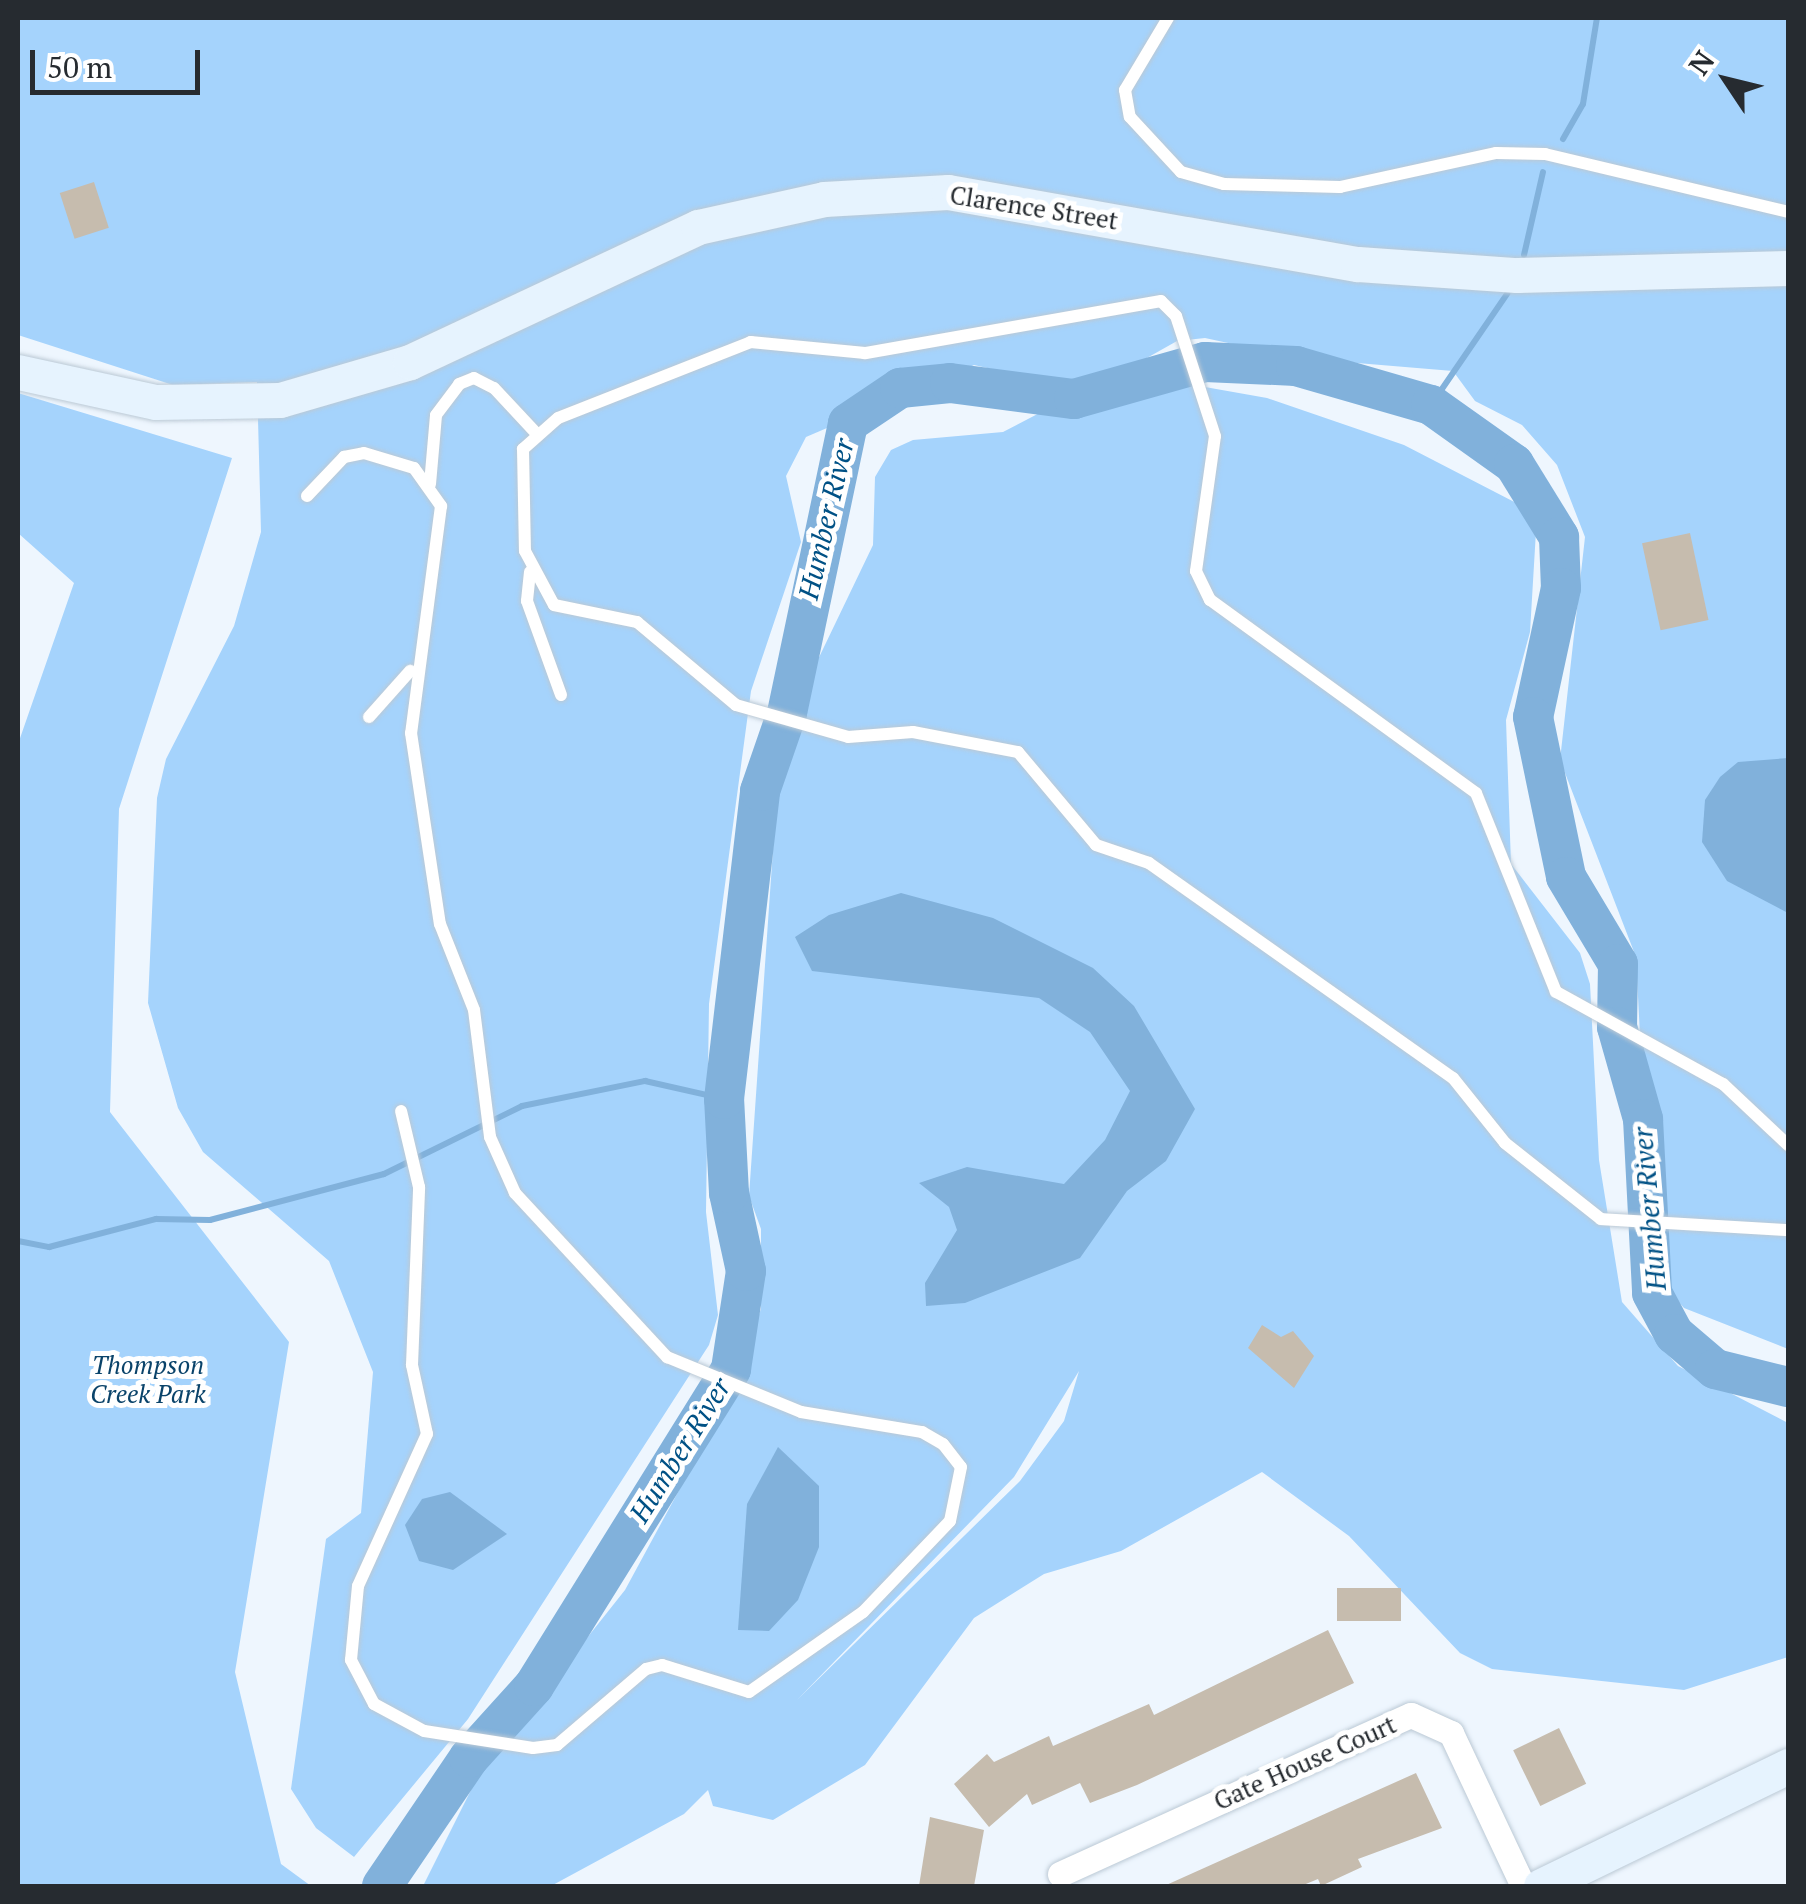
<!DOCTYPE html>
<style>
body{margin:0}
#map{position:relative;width:1806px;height:1904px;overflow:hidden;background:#eef6fe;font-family:"PT Serif",serif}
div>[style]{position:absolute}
.green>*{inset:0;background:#a5d3fc}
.water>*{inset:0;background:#81b1db}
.stream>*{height:6px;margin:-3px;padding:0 3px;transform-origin:3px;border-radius:3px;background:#81b1db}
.river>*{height:40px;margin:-20px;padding:0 20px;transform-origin:20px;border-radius:20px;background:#81b1db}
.building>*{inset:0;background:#c6bcae;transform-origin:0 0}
.roads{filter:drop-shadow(0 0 2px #bbc9d5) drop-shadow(0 0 2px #bbc9d5)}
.lane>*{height:12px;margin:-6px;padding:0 6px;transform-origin:6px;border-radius:6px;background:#fff}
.street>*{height:25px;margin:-12.5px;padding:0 12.5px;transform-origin:12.5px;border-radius:12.5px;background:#fff}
.secondary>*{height:35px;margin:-17.5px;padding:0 17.5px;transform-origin:17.5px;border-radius:17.5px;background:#e6f3fe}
span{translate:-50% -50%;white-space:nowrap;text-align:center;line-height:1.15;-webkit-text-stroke:10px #fff;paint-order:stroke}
.street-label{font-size:25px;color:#262b30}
.park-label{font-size:25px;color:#0a436a;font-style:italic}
.water-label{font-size:28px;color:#005185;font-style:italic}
.frame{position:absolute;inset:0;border:20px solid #262b30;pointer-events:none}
.north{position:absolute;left:1676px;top:30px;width:100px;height:100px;-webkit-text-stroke:8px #fff;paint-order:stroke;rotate:305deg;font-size:28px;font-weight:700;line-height:40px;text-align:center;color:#262b30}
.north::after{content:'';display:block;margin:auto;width:35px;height:45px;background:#262b30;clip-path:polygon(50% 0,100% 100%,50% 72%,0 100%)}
.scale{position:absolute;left:30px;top:50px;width:170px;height:45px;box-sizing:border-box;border:5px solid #262b30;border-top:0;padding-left:12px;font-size:30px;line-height:35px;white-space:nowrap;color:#262b30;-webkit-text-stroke:8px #fff;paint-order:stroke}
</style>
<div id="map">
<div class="green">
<div style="clip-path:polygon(18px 18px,1788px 18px,1788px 1349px,1684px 1308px,1652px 1271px,1636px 957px,1560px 760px,1585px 537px,1557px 465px,1522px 425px,1475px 401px,1453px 371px,1297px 358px,1205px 338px,1177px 341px,1106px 381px,1045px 381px,974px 365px,806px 437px,786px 476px,801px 542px,751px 691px,709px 1004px,706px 1212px,718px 1315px,709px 1345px,468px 1719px,354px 1857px,316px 1828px,291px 1789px,326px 1539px,361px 1513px,373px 1372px,329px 1261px,203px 1152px,178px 1108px,148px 1003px,157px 798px,166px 759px,234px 626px,261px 532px,257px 382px,173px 385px,18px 335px)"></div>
<div style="clip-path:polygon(evenodd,1188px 384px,1267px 398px,1404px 445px,1524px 507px,1536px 531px,1530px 632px,1506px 720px,1511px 864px,1580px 953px,1590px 984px,1599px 1160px,1622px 1302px,1678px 1366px,1788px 1423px,1788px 1657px,1684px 1690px,1492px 1669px,1460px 1653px,1349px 1536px,1262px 1472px,1121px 1551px,1044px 1574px,974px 1618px,865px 1765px,773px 1820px,713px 1806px,708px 1790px,684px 1814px,551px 1886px,423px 1886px,479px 1774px,625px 1590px,729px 1398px,761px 1309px,761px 1229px,749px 1196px,778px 777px,811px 674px,873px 545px,875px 477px,891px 450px,913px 440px,1003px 432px,1051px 407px,1102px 406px,1188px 384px,1079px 1371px,1064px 1421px,1020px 1481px,797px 1700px,1014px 1477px,1079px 1371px)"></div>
<div style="clip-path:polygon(18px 393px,232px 458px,119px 809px,110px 1112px,289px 1342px,235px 1672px,281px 1864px,311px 1886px,18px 1886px,18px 744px,74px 583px,18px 533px)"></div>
</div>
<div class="water">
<div style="clip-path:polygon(1788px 758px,1788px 913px,1727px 881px,1702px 842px,1705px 800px,1720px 777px,1738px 762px)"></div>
<div style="clip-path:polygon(901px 893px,993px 918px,1093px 968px,1134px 1006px,1195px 1109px,1166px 1161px,1127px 1191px,1080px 1258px,965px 1303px,926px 1306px,925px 1283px,957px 1230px,949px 1207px,919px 1183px,967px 1167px,1064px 1184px,1105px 1140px,1130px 1091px,1090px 1032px,1039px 998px,812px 971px,795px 937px,829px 915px)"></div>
<div style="clip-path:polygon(778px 1447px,819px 1486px,819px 1547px,798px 1600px,769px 1631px,738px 1630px,747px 1504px)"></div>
<div style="clip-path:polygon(450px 1492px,507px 1534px,453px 1570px,419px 1561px,405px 1525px,422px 1499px)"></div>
</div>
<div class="stream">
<div style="left:1563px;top:139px;width:40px;rotate:-60.3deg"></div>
<div style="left:1583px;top:104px;width:87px;rotate:-80.8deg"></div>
<div style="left:1524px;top:255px;width:85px;rotate:-77.1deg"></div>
<div style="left:1431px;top:405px;width:135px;rotate:-55.6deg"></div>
<div style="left:18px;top:1241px;width:32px;rotate:11deg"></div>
<div style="left:49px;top:1247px;width:111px;rotate:-14.7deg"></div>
<div style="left:156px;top:1219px;width:54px;rotate:1.1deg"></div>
<div style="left:210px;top:1220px;width:180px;rotate:-14.8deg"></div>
<div style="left:384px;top:1174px;width:154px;rotate:-26.2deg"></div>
<div style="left:522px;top:1106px;width:126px;rotate:-11.5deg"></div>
<div style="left:645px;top:1081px;width:81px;rotate:12.8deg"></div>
</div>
<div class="river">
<div style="left:382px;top:1886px;width:155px;rotate:-55.8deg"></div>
<div style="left:469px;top:1758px;width:97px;rotate:-47.9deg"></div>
<div style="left:534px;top:1686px;width:373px;rotate:-58.1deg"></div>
<div style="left:731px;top:1369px;width:99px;rotate:-81.3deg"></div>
<div style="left:746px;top:1271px;width:80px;rotate:-102.3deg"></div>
<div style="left:729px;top:1193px;width:94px;rotate:-93deg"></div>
<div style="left:724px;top:1099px;width:310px;rotate:-83.3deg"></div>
<div style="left:760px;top:791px;width:83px;rotate:-70.9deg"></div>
<div style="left:787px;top:713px;width:296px;rotate:-78.1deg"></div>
<div style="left:848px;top:423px;width:63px;rotate:-33.9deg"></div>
<div style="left:900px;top:388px;width:50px;rotate:-5.7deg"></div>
<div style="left:950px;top:383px;width:125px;rotate:7.4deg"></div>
<div style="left:1074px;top:399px;width:136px;rotate:-15.8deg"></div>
<div style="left:1205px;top:362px;width:91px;rotate:2.5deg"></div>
<div style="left:1296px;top:366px;width:141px;rotate:16.1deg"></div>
<div style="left:1431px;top:405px;width:102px;rotate:35.4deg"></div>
<div style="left:1514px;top:464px;width:86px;rotate:58.3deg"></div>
<div style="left:1559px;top:537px;width:51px;rotate:87.8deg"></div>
<div style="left:1561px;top:588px;width:132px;rotate:102.2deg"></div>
<div style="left:1533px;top:717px;width:163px;rotate:78.3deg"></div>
<div style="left:1566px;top:877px;width:101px;rotate:59.1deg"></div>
<div style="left:1618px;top:964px;width:63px;rotate:90.9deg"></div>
<div style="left:1617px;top:1027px;width:96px;rotate:74.2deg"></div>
<div style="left:1643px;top:1119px;width:174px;rotate:87deg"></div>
<div style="left:1652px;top:1293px;width:47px;rotate:61.8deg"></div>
<div style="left:1674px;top:1334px;width:54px;rotate:40.5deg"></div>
<div style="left:1715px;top:1369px;width:75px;rotate:13.9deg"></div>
</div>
<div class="building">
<div style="left:94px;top:182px;width:48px;height:36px;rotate:72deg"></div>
<div style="left:1690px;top:533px;width:89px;height:49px;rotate:78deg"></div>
<div style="clip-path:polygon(1262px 1325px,1281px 1337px,1293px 1331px,1314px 1356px,1294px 1388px,1248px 1348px)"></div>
<div style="left:1401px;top:1588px;width:33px;height:64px;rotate:90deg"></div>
<div style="clip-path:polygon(1328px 1630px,1354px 1683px,1137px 1785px,1090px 1803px,1080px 1783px,1032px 1805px,1027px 1794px,989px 1827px,954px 1784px,987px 1754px,994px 1762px,1049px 1736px,1053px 1746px,1149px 1704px,1154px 1715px)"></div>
<div style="left:1559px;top:1728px;width:62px;height:51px;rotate:64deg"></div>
<div style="clip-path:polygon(1416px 1773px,1442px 1828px,1358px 1859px,1362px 1867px,1321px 1886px,1318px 1879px,1301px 1886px,1164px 1886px)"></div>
<div style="clip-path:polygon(930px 1817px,984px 1830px,974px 1886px,919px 1886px)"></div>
</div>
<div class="roads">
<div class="lane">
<div style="left:1168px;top:18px;width:84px;rotate:120.8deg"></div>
<div style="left:1125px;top:90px;width:27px;rotate:80deg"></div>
<div style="left:1130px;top:117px;width:75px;rotate:47.2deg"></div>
<div style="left:1181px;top:172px;width:45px;rotate:15.6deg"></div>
<div style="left:1224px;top:184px;width:116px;rotate:1.5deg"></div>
<div style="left:1340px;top:187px;width:160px;rotate:-12.3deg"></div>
<div style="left:1496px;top:153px;width:49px;rotate:1.2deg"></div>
<div style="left:1545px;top:154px;width:250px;rotate:13.4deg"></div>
<div style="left:430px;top:484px;width:69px;rotate:-85deg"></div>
<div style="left:436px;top:415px;width:39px;rotate:-53deg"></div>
<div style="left:459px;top:384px;width:16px;rotate:-22deg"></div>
<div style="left:474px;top:378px;width:22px;rotate:27deg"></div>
<div style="left:494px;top:388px;width:60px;rotate:47deg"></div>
<div style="left:307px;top:496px;width:54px;rotate:-46.5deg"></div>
<div style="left:344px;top:457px;width:20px;rotate:-11deg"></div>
<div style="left:364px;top:453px;width:52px;rotate:16.7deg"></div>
<div style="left:414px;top:468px;width:47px;rotate:54.6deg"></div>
<div style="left:441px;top:506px;width:229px;rotate:97.5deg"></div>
<div style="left:411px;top:733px;width:193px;rotate:81.4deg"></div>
<div style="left:440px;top:924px;width:92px;rotate:68.4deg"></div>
<div style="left:474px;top:1010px;width:128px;rotate:82.8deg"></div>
<div style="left:490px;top:1137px;width:61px;rotate:65.9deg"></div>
<div style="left:515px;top:1193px;width:224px;rotate:47.2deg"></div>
<div style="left:667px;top:1357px;width:145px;rotate:22.3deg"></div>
<div style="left:801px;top:1412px;width:123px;rotate:9.4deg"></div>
<div style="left:922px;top:1432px;width:24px;rotate:30deg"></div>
<div style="left:943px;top:1444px;width:29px;rotate:52deg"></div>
<div style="left:961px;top:1467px;width:55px;rotate:101.5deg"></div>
<div style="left:950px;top:1521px;width:126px;rotate:133.7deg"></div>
<div style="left:863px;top:1612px;width:139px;rotate:144.9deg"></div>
<div style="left:749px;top:1692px;width:91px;rotate:-162.8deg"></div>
<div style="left:662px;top:1665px;width:16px;rotate:166deg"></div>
<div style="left:646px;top:1669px;width:117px;rotate:139.5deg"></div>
<div style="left:557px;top:1745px;width:24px;rotate:173deg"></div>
<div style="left:533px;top:1748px;width:110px;rotate:-171.1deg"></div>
<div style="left:424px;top:1731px;width:57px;rotate:-151.6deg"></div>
<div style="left:374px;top:1704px;width:50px;rotate:-117.6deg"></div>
<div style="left:351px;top:1660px;width:74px;rotate:-84.6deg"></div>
<div style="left:358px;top:1586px;width:167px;rotate:-65.6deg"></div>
<div style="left:427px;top:1434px;width:71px;rotate:-102.3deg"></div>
<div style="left:412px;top:1365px;width:178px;rotate:-87.7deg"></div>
<div style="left:419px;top:1187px;width:78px;rotate:-103.3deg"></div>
<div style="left:530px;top:572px;width:29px;rotate:96deg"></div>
<div style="left:527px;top:601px;width:100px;rotate:70.1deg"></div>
<div style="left:369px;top:717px;width:62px;rotate:-48.3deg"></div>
<div style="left:1788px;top:1145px;width:89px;rotate:-136.8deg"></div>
<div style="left:1723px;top:1084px;width:191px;rotate:-151.1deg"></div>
<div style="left:1556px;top:992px;width:214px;rotate:-111.9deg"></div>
<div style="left:1476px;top:793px;width:329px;rotate:-144deg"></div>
<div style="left:1210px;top:600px;width:32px;rotate:-116deg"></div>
<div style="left:1196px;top:571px;width:136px;rotate:-82deg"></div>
<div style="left:1215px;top:436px;width:126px;rotate:-108deg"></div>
<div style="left:1176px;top:316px;width:21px;rotate:-135deg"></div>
<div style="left:1161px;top:301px;width:301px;rotate:170deg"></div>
<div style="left:865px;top:353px;width:115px;rotate:-174.5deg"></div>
<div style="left:751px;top:342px;width:207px;rotate:158.5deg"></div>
<div style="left:558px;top:418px;width:47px;rotate:138.5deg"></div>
<div style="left:523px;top:449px;width:102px;rotate:88.9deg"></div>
<div style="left:525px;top:551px;width:61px;rotate:61.8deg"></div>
<div style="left:554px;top:605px;width:85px;rotate:11.6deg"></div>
<div style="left:637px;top:622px;width:129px;rotate:40deg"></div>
<div style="left:736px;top:705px;width:116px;rotate:15.9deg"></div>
<div style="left:848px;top:737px;width:65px;rotate:-4.4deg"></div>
<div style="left:913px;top:732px;width:107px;rotate:10.8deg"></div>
<div style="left:1018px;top:752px;width:121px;rotate:50deg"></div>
<div style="left:1096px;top:845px;width:56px;rotate:18.8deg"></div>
<div style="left:1149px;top:863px;width:372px;rotate:35.3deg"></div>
<div style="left:1453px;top:1078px;width:83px;rotate:51.3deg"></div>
<div style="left:1505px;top:1143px;width:122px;rotate:38.4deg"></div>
<div style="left:1601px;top:1219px;width:187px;rotate:3.4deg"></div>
</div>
<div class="street">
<div style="left:1060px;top:1874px;width:385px;rotate:-24.4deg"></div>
<div style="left:1411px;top:1715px;width:44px;rotate:24.2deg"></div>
<div style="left:1451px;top:1733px;width:169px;rotate:64.8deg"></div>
</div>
<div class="secondary">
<div style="left:18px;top:372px;width:141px;rotate:12.3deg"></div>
<div style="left:156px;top:402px;width:124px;rotate:-0.9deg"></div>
<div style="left:280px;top:400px;width:135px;rotate:-16.3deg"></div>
<div style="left:410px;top:362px;width:318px;rotate:-25.1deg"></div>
<div style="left:698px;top:227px;width:129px;rotate:-12.5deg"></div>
<div style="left:824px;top:199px;width:124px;rotate:-3.2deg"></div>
<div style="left:948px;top:192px;width:416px;rotate:10deg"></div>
<div style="left:1358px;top:264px;width:159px;rotate:4deg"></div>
<div style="left:1517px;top:275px;width:271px;rotate:-1.5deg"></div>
<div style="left:1541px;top:1886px;width:275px;rotate:-25.9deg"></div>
</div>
</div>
<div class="street-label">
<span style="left:1034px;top:208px;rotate:9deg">Clarence Street</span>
<span style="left:1305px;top:1763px;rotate:-24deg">Gate House Court</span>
</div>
<div class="park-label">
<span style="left:148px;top:1380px">Thompson<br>Creek Park</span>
</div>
<div class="water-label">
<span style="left:826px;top:519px;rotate:-77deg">Humber River</span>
<span style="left:1649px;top:1209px;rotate:-95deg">Humber River</span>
<span style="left:680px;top:1450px;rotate:-58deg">Humber River</span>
</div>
<div class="frame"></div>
<div class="north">N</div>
<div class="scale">50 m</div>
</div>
